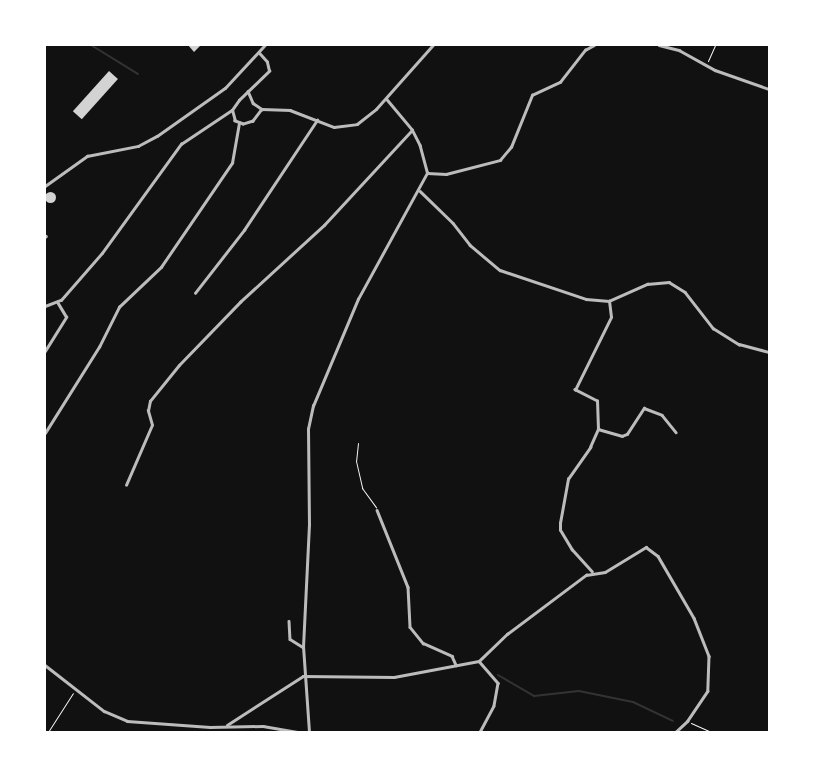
<!DOCTYPE html>
<style>
body{margin:0}
#map{position:relative;width:814px;height:777px;overflow:hidden;background:#111;font-family:Mulish,sans-serif}
div>[style]{position:absolute}
.stream>*{height:2px;margin:-1px;padding:0 1px;transform-origin:1px;border-radius:1px;background:#333}
.building>*{inset:0;background:#d3d3d3;transform-origin:0 0}
.round{border-radius:50%}
.path>*{height:1px;margin:-0.5px;padding:0 0.5px;transform-origin:0.5px;border-radius:0.5px;background:#f5f5f5}
.minor>*{height:2.5px;margin:-1.25px;padding:0 1.25px;transform-origin:1.25px;border-radius:1.25px;background:#bcbcbc}
span{translate:-50% -50%;white-space:nowrap;text-align:center;line-height:1.15;-webkit-text-stroke:5px #fff;paint-order:stroke}
.frame{position:absolute;inset:0;border:46px solid #fff;pointer-events:none}
</style>
<div id="map">
<div class="stream">
<div style="left:91px;top:45px;width:55px;rotate:31.7deg"></div>
<div style="left:498px;top:675px;width:42px;rotate:30.3deg"></div>
<div style="left:534px;top:696px;width:45px;rotate:-6.3deg"></div>
<div style="left:579px;top:691px;width:55px;rotate:11.5deg"></div>
<div style="left:633px;top:702px;width:44px;rotate:25.4deg"></div>
</div>
<div class="building">
<div style="clip-path:polygon(188px 45px,201px 45px,194px 52px)"></div>
<div style="left:109px;top:71px;width:12px;height:54px;rotate:42deg"></div>
<div class="round" style="left:44.5px;top:191.5px;width:11px;height:11px"></div>
</div>
<div class="path">
<div style="left:708px;top:61px;width:17px;rotate:-66deg"></div>
<div style="left:358px;top:443px;width:18px;rotate:96deg"></div>
<div style="left:356px;top:461px;width:28px;rotate:77deg"></div>
<div style="left:362px;top:488px;width:24px;rotate:54deg"></div>
<div style="left:691px;top:723px;width:22px;rotate:24deg"></div>
<div style="left:48px;top:732px;width:46px;rotate:-57.3deg"></div>
</div>
<div class="minor">
<div style="left:659px;top:45px;width:21px;rotate:14deg"></div>
<div style="left:679px;top:50px;width:41px;rotate:29.1deg"></div>
<div style="left:715px;top:70px;width:57px;rotate:19.4deg"></div>
<div style="left:248px;top:91px;width:13px;rotate:67deg"></div>
<div style="left:253px;top:103px;width:11px;rotate:34deg"></div>
<div style="left:262px;top:109px;width:15px;rotate:127deg"></div>
<div style="left:253px;top:121px;width:10px;rotate:163deg"></div>
<div style="left:243px;top:124px;width:9px;rotate:-159deg"></div>
<div style="left:235px;top:121px;width:11px;rotate:-105deg"></div>
<div style="left:232px;top:110px;width:12px;rotate:-55deg"></div>
<div style="left:239px;top:100px;width:42px;rotate:-44deg"></div>
<div style="left:269px;top:71px;width:9px;rotate:-103deg"></div>
<div style="left:267px;top:62px;width:12px;rotate:-132deg"></div>
<div style="left:262px;top:109px;width:28px;rotate:2deg"></div>
<div style="left:290px;top:110px;width:47px;rotate:21.1deg"></div>
<div style="left:334px;top:127px;width:23px;rotate:-7deg"></div>
<div style="left:357px;top:124px;width:24px;rotate:-38deg"></div>
<div style="left:376px;top:109px;width:86px;rotate:-48.3deg"></div>
<div style="left:427px;top:173px;width:19px;rotate:3deg"></div>
<div style="left:446px;top:174px;width:56px;rotate:-14.5deg"></div>
<div style="left:500px;top:160px;width:17px;rotate:-50deg"></div>
<div style="left:511px;top:147px;width:56px;rotate:-68deg"></div>
<div style="left:532px;top:95px;width:31px;rotate:-25deg"></div>
<div style="left:560px;top:82px;width:41px;rotate:-52deg"></div>
<div style="left:585px;top:50px;width:10px;rotate:-29deg"></div>
<div style="left:45px;top:186px;width:52px;rotate:-35.5deg"></div>
<div style="left:87px;top:156px;width:52px;rotate:-11.1deg"></div>
<div style="left:138px;top:146px;width:21px;rotate:-28deg"></div>
<div style="left:157px;top:136px;width:83px;rotate:-35.2deg"></div>
<div style="left:225px;top:88px;width:59px;rotate:-47.1deg"></div>
<div style="left:420px;top:191px;width:46px;rotate:44.1deg"></div>
<div style="left:453px;top:223px;width:28px;rotate:52deg"></div>
<div style="left:470px;top:245px;width:39px;rotate:40deg"></div>
<div style="left:500px;top:270px;width:91px;rotate:18.6deg"></div>
<div style="left:586px;top:299px;width:23px;rotate:5deg"></div>
<div style="left:609px;top:301px;width:42px;rotate:-24.1deg"></div>
<div style="left:647px;top:284px;width:22px;rotate:-5deg"></div>
<div style="left:669px;top:282px;width:19px;rotate:32deg"></div>
<div style="left:685px;top:292px;width:46px;rotate:52.1deg"></div>
<div style="left:713px;top:328px;width:31px;rotate:32deg"></div>
<div style="left:739px;top:344px;width:31px;rotate:15deg"></div>
<div style="left:45px;top:237px;width:1px;rotate:-45deg"></div>
<div style="left:195px;top:293px;width:80px;rotate:-52.1deg"></div>
<div style="left:244px;top:230px;width:132px;rotate:-56.4deg"></div>
<div style="left:45px;top:306px;width:17px;rotate:-21deg"></div>
<div style="left:61px;top:300px;width:62px;rotate:-48.9deg"></div>
<div style="left:102px;top:253px;width:135px;rotate:-54.1deg"></div>
<div style="left:181px;top:144px;width:61px;rotate:-33.7deg"></div>
<div style="left:45px;top:351px;width:40px;rotate:-58deg"></div>
<div style="left:66px;top:317px;width:17px;rotate:-121deg"></div>
<div style="left:598px;top:429px;width:25px;rotate:16deg"></div>
<div style="left:622px;top:436px;width:5px;rotate:-22deg"></div>
<div style="left:627px;top:434px;width:31px;rotate:-57deg"></div>
<div style="left:644px;top:408px;width:19px;rotate:21deg"></div>
<div style="left:662px;top:415px;width:22px;rotate:51deg"></div>
<div style="left:45px;top:433px;width:102px;rotate:-57.9deg"></div>
<div style="left:99px;top:347px;width:45px;rotate:-63.4deg"></div>
<div style="left:119px;top:307px;width:58px;rotate:-43.6deg"></div>
<div style="left:161px;top:267px;width:126px;rotate:-55.7deg"></div>
<div style="left:232px;top:163px;width:41px;rotate:-80.1deg"></div>
<div style="left:126px;top:485px;width:65px;rotate:-66.6deg"></div>
<div style="left:152px;top:425px;width:15px;rotate:-106deg"></div>
<div style="left:148px;top:411px;width:10px;rotate:-79deg"></div>
<div style="left:150px;top:401px;width:46px;rotate:-51.1deg"></div>
<div style="left:179px;top:365px;width:88px;rotate:-45.9deg"></div>
<div style="left:240px;top:302px;width:114px;rotate:-42.5deg"></div>
<div style="left:324px;top:225px;width:129px;rotate:-47.2deg"></div>
<div style="left:377px;top:510px;width:83px;rotate:68.1deg"></div>
<div style="left:408px;top:587px;width:40px;rotate:87.1deg"></div>
<div style="left:410px;top:627px;width:21px;rotate:51deg"></div>
<div style="left:423px;top:643px;width:32px;rotate:24deg"></div>
<div style="left:452px;top:656px;width:10px;rotate:66deg"></div>
<div style="left:592px;top:572px;width:30px;rotate:-132deg"></div>
<div style="left:572px;top:550px;width:23px;rotate:-121deg"></div>
<div style="left:560px;top:530px;width:7px;rotate:-90deg"></div>
<div style="left:560px;top:523px;width:45px;rotate:-79.7deg"></div>
<div style="left:568px;top:479px;width:39px;rotate:-55deg"></div>
<div style="left:590px;top:447px;width:20px;rotate:-66deg"></div>
<div style="left:598px;top:429px;width:28px;rotate:-92deg"></div>
<div style="left:597px;top:401px;width:25px;rotate:-153deg"></div>
<div style="left:575px;top:390px;width:81px;rotate:-63.7deg"></div>
<div style="left:611px;top:317px;width:16px;rotate:-97deg"></div>
<div style="left:289px;top:621px;width:18px;rotate:87deg"></div>
<div style="left:290px;top:639px;width:15px;rotate:32deg"></div>
<div style="left:479px;top:661px;width:29px;rotate:49deg"></div>
<div style="left:498px;top:683px;width:23px;rotate:100deg"></div>
<div style="left:494px;top:706px;width:30px;rotate:118deg"></div>
<div style="left:45px;top:665px;width:75px;rotate:37.9deg"></div>
<div style="left:104px;top:711px;width:25px;rotate:23deg"></div>
<div style="left:127px;top:721px;width:83px;rotate:4.1deg"></div>
<div style="left:210px;top:727px;width:53px;rotate:-1.1deg"></div>
<div style="left:263px;top:726px;width:36px;rotate:10deg"></div>
<div style="left:227px;top:725px;width:90px;rotate:-32.8deg"></div>
<div style="left:303px;top:676px;width:91px;rotate:0.6deg"></div>
<div style="left:394px;top:677px;width:86px;rotate:-10.7deg"></div>
<div style="left:479px;top:661px;width:39px;rotate:-44deg"></div>
<div style="left:507px;top:634px;width:99px;rotate:-36.8deg"></div>
<div style="left:586px;top:575px;width:19px;rotate:-9deg"></div>
<div style="left:605px;top:572px;width:48px;rotate:-31.4deg"></div>
<div style="left:646px;top:547px;width:15px;rotate:37deg"></div>
<div style="left:658px;top:556px;width:72px;rotate:59.9deg"></div>
<div style="left:694px;top:618px;width:41px;rotate:68.5deg"></div>
<div style="left:709px;top:656px;width:35px;rotate:92deg"></div>
<div style="left:708px;top:691px;width:36px;rotate:124deg"></div>
<div style="left:688px;top:721px;width:16px;rotate:137deg"></div>
<div style="left:309px;top:732px;width:85px;rotate:-94deg"></div>
<div style="left:303px;top:647px;width:122px;rotate:-87.2deg"></div>
<div style="left:309px;top:525px;width:96px;rotate:-90.6deg"></div>
<div style="left:308px;top:429px;width:24px;rotate:-78deg"></div>
<div style="left:313px;top:406px;width:116px;rotate:-67.2deg"></div>
<div style="left:358px;top:299px;width:144px;rotate:-61.3deg"></div>
<div style="left:427px;top:173px;width:28px;rotate:-105deg"></div>
<div style="left:420px;top:146px;width:18px;rotate:-117deg"></div>
<div style="left:412px;top:130px;width:40px;rotate:-130deg"></div>
</div>
<div class="frame"></div>
</div>
